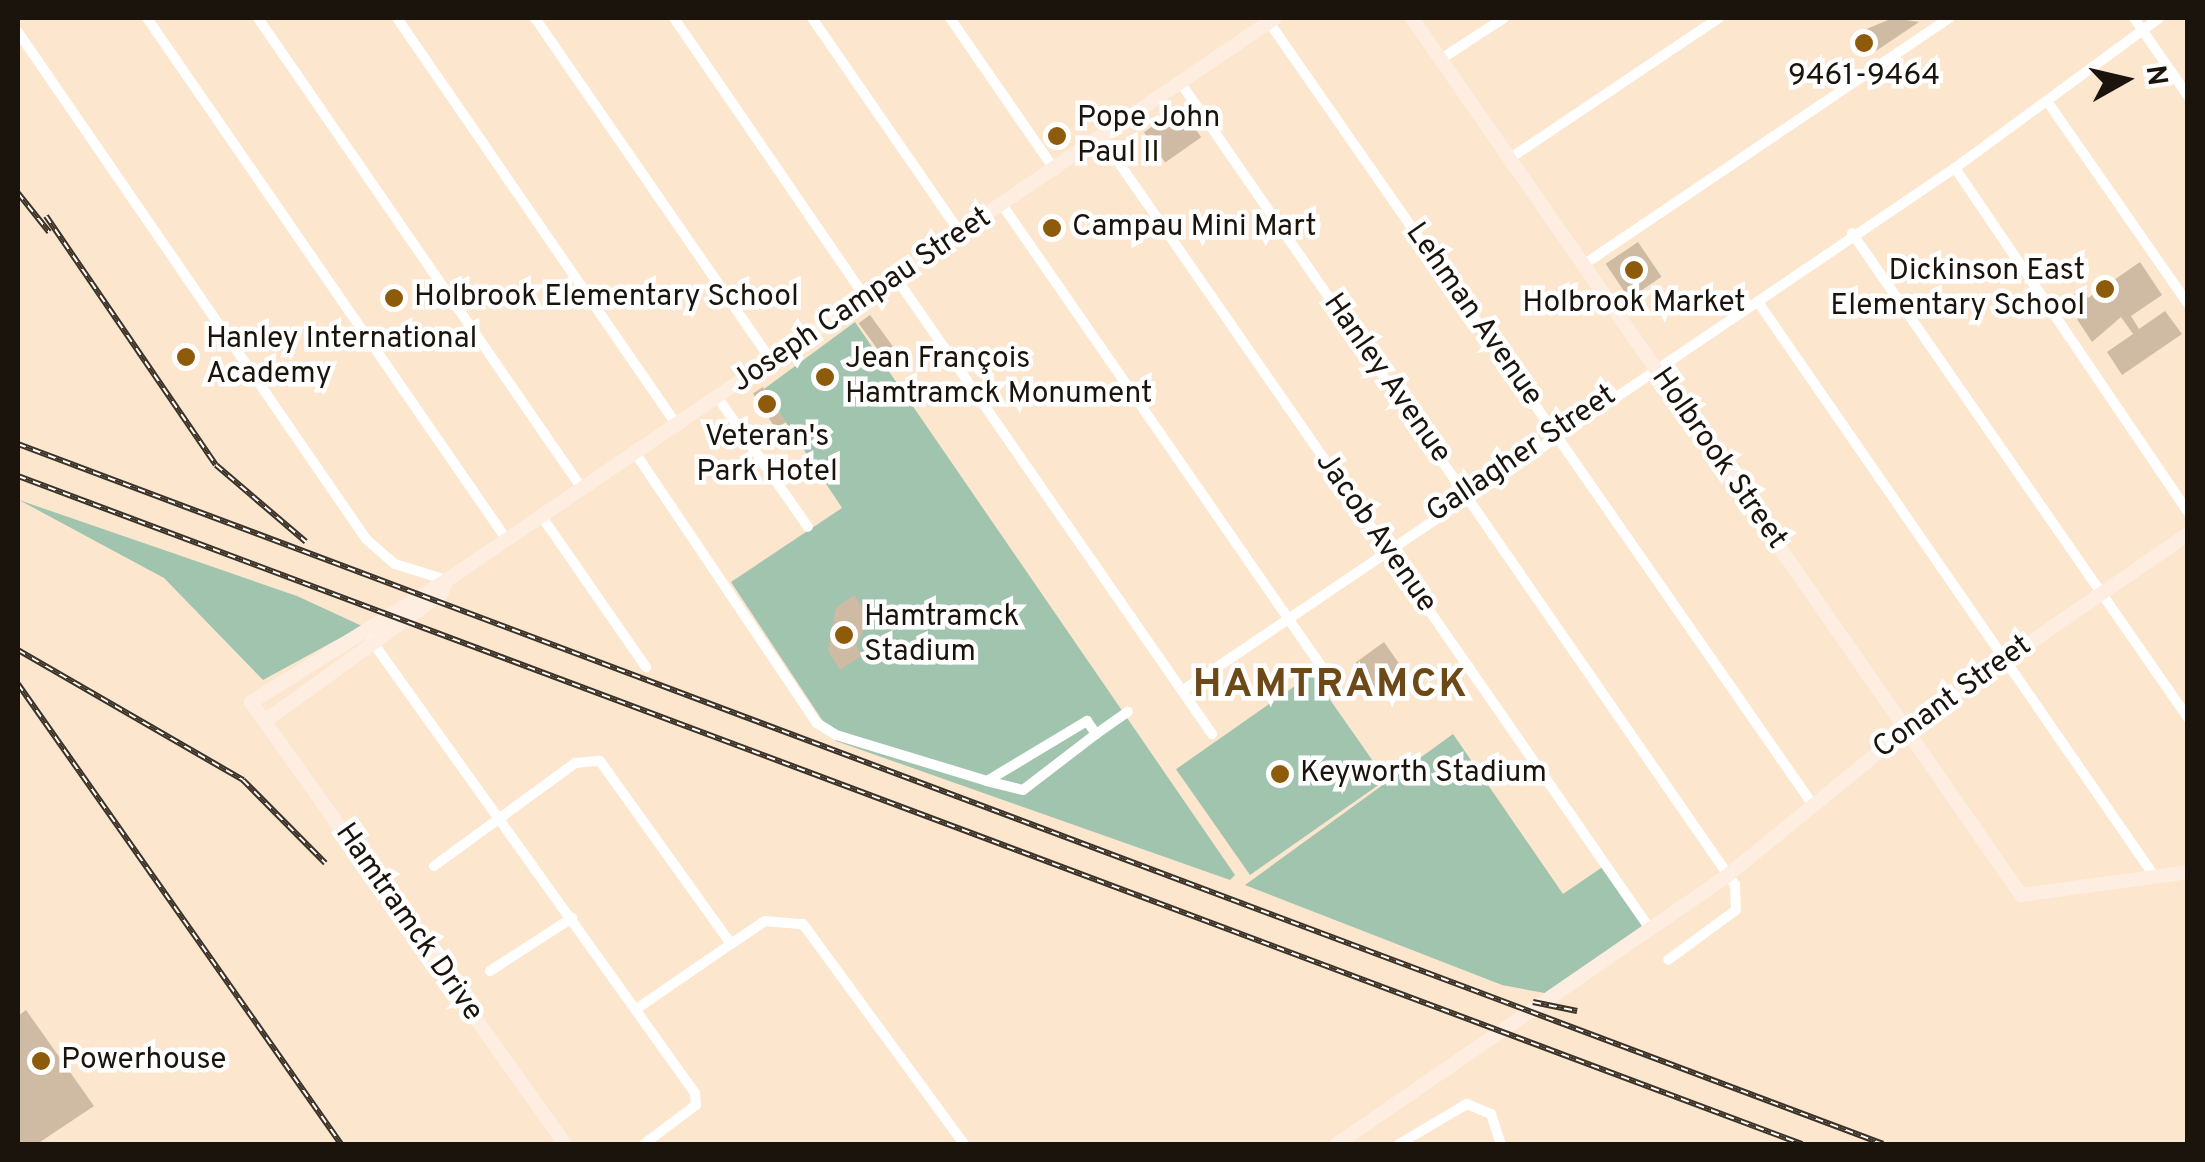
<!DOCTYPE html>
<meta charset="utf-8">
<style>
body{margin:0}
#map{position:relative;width:2205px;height:1162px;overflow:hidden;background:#fce6ce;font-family:Overpass,sans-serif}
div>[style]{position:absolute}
.green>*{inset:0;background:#a1c4af;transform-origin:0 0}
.building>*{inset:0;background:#cfbaa3;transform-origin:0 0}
.street>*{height:10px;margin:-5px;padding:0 5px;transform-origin:5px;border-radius:5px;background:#fff}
.secondary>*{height:14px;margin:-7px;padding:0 7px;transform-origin:7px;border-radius:7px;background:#feeee2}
.rail>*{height:6px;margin-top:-3px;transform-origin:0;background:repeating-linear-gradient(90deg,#fff 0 8px,#3a3127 0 16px);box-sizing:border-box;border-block:2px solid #3a3127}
.dots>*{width:28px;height:28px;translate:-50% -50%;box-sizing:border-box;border:5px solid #fff;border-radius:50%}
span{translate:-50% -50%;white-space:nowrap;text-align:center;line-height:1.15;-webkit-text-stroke:9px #fff;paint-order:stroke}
.poi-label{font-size:30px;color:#1b140c}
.left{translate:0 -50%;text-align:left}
.right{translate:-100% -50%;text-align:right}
.street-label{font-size:30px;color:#1b140c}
.district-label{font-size:40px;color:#6d4918;font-weight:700;letter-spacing:2.5px}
.frame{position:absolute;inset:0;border:20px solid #1b140c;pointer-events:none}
.north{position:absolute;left:2075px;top:30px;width:100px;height:100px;-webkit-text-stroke:8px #fff;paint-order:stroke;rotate:82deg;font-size:28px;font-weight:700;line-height:40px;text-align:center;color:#1b140c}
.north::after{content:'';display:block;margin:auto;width:35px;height:45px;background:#1b140c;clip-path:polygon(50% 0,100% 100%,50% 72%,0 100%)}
</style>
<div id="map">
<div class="green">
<div style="clip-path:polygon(855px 322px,1235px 875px,1230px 880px,836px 741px,731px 582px,842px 508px,764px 389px)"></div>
<div style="clip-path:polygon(19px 500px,297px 596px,362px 626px,263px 680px,164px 578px)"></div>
<div style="left:1312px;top:674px;width:129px;height:166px;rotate:55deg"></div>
<div style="clip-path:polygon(1453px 734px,1563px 894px,1604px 866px,1650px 929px,1550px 994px,1502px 985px,1245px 885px)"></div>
</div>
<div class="building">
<div style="clip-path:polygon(1893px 18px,1919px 22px,1867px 57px,1852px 35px)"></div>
<div style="left:1180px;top:107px;width:37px;height:44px;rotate:55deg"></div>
<div style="left:1638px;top:242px;width:42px;height:39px;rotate:56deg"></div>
<div style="clip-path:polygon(2140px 262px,2162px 295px,2131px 316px,2139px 329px,2165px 311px,2182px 334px,2122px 375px,2107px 352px,2133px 334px,2121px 317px,2092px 342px,2065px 301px,2082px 289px,2088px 298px)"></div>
<div style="left:870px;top:315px;width:52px;height:14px;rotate:54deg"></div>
<div style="left:763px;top:387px;width:42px;height:12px;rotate:57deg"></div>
<div style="clip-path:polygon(854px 595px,870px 617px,856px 645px,862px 655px,840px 670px,828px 651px,836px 608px)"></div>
<div style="clip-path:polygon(1384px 642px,1412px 682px,1386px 697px,1375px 696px,1355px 663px)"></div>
<div style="clip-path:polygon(26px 1010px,94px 1106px,37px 1144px,18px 1144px,18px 1016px)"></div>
</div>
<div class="street">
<div style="left:147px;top:18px;width:634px;rotate:55.41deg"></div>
<div style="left:258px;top:18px;width:573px;rotate:55.45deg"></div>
<div style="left:397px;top:18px;width:495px;rotate:55.5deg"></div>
<div style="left:535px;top:18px;width:418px;rotate:55.4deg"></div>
<div style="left:674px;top:18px;width:340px;rotate:55.6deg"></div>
<div style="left:812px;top:18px;width:262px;rotate:55.4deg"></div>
<div style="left:950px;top:18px;width:185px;rotate:55.4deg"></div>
<div style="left:2134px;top:18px;width:95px;rotate:55.3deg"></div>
<div style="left:1269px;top:22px;width:953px;rotate:55.21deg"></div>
<div style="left:18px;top:32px;width:615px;rotate:55.53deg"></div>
<div style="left:366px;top:539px;width:38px;rotate:41deg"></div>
<div style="left:395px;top:564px;width:53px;rotate:17.4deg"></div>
<div style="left:1441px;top:59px;width:75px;rotate:-33.1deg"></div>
<div style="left:1180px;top:82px;width:976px;rotate:55.35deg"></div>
<div style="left:1735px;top:885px;width:25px;rotate:88deg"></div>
<div style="left:1736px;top:910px;width:84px;rotate:143.7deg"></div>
<div style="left:2047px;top:101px;width:247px;rotate:55.2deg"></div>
<div style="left:1101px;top:137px;width:964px;rotate:55.27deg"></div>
<div style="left:1509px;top:159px;width:253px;rotate:-33.9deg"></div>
<div style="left:1955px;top:168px;width:415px;rotate:55.9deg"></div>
<div style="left:1003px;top:206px;width:575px;rotate:55.34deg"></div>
<div style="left:1852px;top:233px;width:590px;rotate:55.29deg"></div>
<div style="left:1583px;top:265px;width:442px;rotate:-34deg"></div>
<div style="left:896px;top:278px;width:555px;rotate:55.28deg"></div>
<div style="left:1758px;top:302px;width:699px;rotate:55.38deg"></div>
<div style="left:718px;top:398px;width:157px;rotate:55.1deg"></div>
<div style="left:636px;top:454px;width:324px;rotate:56.1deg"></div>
<div style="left:817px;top:723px;width:22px;rotate:32deg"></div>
<div style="left:836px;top:735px;width:158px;rotate:16.9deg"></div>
<div style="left:987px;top:781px;width:117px;rotate:-31deg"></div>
<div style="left:1087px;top:721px;width:16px;rotate:55deg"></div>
<div style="left:1096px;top:734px;width:92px;rotate:142.5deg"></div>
<div style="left:1023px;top:790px;width:37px;rotate:-166deg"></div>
<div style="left:542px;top:517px;width:183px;rotate:55.3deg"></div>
<div style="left:371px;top:640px;width:557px;rotate:54.43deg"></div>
<div style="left:695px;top:1093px;width:12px;rotate:85deg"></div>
<div style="left:696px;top:1105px;width:65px;rotate:143.1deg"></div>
<div style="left:1182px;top:691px;width:933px;rotate:-34.08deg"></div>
<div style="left:1955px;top:168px;width:253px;rotate:-36.3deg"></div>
<div style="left:1096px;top:734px;width:39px;rotate:-35deg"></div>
<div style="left:434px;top:866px;width:175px;rotate:-36.1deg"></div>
<div style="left:575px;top:763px;width:25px;rotate:-5deg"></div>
<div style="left:600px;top:761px;width:225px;rotate:54.4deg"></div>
<div style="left:731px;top:944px;width:116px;rotate:145.5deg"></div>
<div style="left:731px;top:944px;width:41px;rotate:-34.1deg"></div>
<div style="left:765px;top:921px;width:38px;rotate:5deg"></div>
<div style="left:803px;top:924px;width:273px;rotate:53.8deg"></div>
<div style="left:490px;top:971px;width:98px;rotate:-32.9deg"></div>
<div style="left:1399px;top:1144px;width:79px;rotate:-30.5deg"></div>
<div style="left:1467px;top:1104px;width:26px;rotate:23deg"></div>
<div style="left:1491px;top:1114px;width:32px;rotate:72deg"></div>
</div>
<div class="secondary">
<div style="left:1412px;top:18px;width:1068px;rotate:55.22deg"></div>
<div style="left:2021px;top:895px;width:169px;rotate:-7.8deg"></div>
<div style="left:447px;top:580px;width:1001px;rotate:-34.17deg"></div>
<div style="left:265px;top:721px;width:217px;rotate:-35.8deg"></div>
<div style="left:441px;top:594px;width:15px;rotate:-67deg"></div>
<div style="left:447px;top:580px;width:231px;rotate:148.1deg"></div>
<div style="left:251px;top:702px;width:542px;rotate:54.61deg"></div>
<div style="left:1337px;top:1144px;width:475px;rotate:-34.5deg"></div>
<div style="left:1728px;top:875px;width:247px;rotate:-39.2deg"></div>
<div style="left:1919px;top:719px;width:326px;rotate:-34.5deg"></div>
</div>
<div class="rail">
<div style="left:18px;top:193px;width:50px;rotate:51.5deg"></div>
<div style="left:46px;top:216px;width:301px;rotate:55.7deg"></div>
<div style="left:216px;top:465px;width:118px;rotate:40.5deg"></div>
<div style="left:18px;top:444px;width:1992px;rotate:20.57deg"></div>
<div style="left:18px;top:476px;width:1905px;rotate:20.53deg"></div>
<div style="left:18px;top:650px;width:260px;rotate:30deg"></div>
<div style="left:243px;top:780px;width:117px;rotate:45.3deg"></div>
<div style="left:18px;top:684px;width:562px;rotate:54.92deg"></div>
<div style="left:1533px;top:1002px;width:45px;rotate:11.6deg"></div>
</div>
<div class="dots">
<div style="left:1864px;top:43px;background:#8e5b0a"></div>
<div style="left:1057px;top:136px;background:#8e5b0a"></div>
<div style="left:1052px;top:228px;background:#8e5b0a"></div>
<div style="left:1634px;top:270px;background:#8e5b0a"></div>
<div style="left:2105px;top:289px;background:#8e5b0a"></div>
<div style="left:394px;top:298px;background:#8e5b0a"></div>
<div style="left:186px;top:357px;background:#8e5b0a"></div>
<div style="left:825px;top:377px;background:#8e5b0a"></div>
<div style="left:767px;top:404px;background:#8e5b0a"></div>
<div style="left:844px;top:635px;background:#8e5b0a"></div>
<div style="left:1280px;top:774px;background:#8e5b0a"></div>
<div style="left:41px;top:1061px;background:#8e5b0a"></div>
</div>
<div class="poi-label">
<span style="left:1864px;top:77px">9461-9464</span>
<span class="left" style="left:1077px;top:136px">Pope John<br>Paul II</span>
<span class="left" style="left:1072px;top:228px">Campau Mini Mart</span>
<span class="right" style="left:2085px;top:289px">Dickinson East<br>Elementary School</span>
<span class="left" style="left:414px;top:298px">Holbrook Elementary School</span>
<span style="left:1634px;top:304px">Holbrook Market</span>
<span class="left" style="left:206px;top:357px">Hanley International<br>Academy</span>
<span class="left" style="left:845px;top:377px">Jean François<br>Hamtramck Monument</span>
<span style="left:767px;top:455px">Veteran's<br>Park Hotel</span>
<span class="left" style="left:864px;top:635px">Hamtramck<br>Stadium</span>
<span class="left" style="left:1300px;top:774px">Keyworth Stadium</span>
<span class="left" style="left:61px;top:1061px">Powerhouse</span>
</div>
<div class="street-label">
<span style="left:862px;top:301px;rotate:-34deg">Joseph Campau Street</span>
<span style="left:1473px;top:315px;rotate:55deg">Lehman Avenue</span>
<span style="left:1386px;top:379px;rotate:55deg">Hanley Avenue</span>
<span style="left:1522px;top:455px;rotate:-34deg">Gallagher Street</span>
<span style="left:1718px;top:459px;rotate:55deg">Holbrook Street</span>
<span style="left:1375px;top:533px;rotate:55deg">Jacob Avenue</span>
<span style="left:1953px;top:698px;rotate:-36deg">Conant Street</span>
<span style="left:408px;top:923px;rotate:55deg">Hamtramck Drive</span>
</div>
<div class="district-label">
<span style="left:1331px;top:686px">HAMTRAMCK</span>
</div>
<div class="frame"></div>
<div class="north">N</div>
</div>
